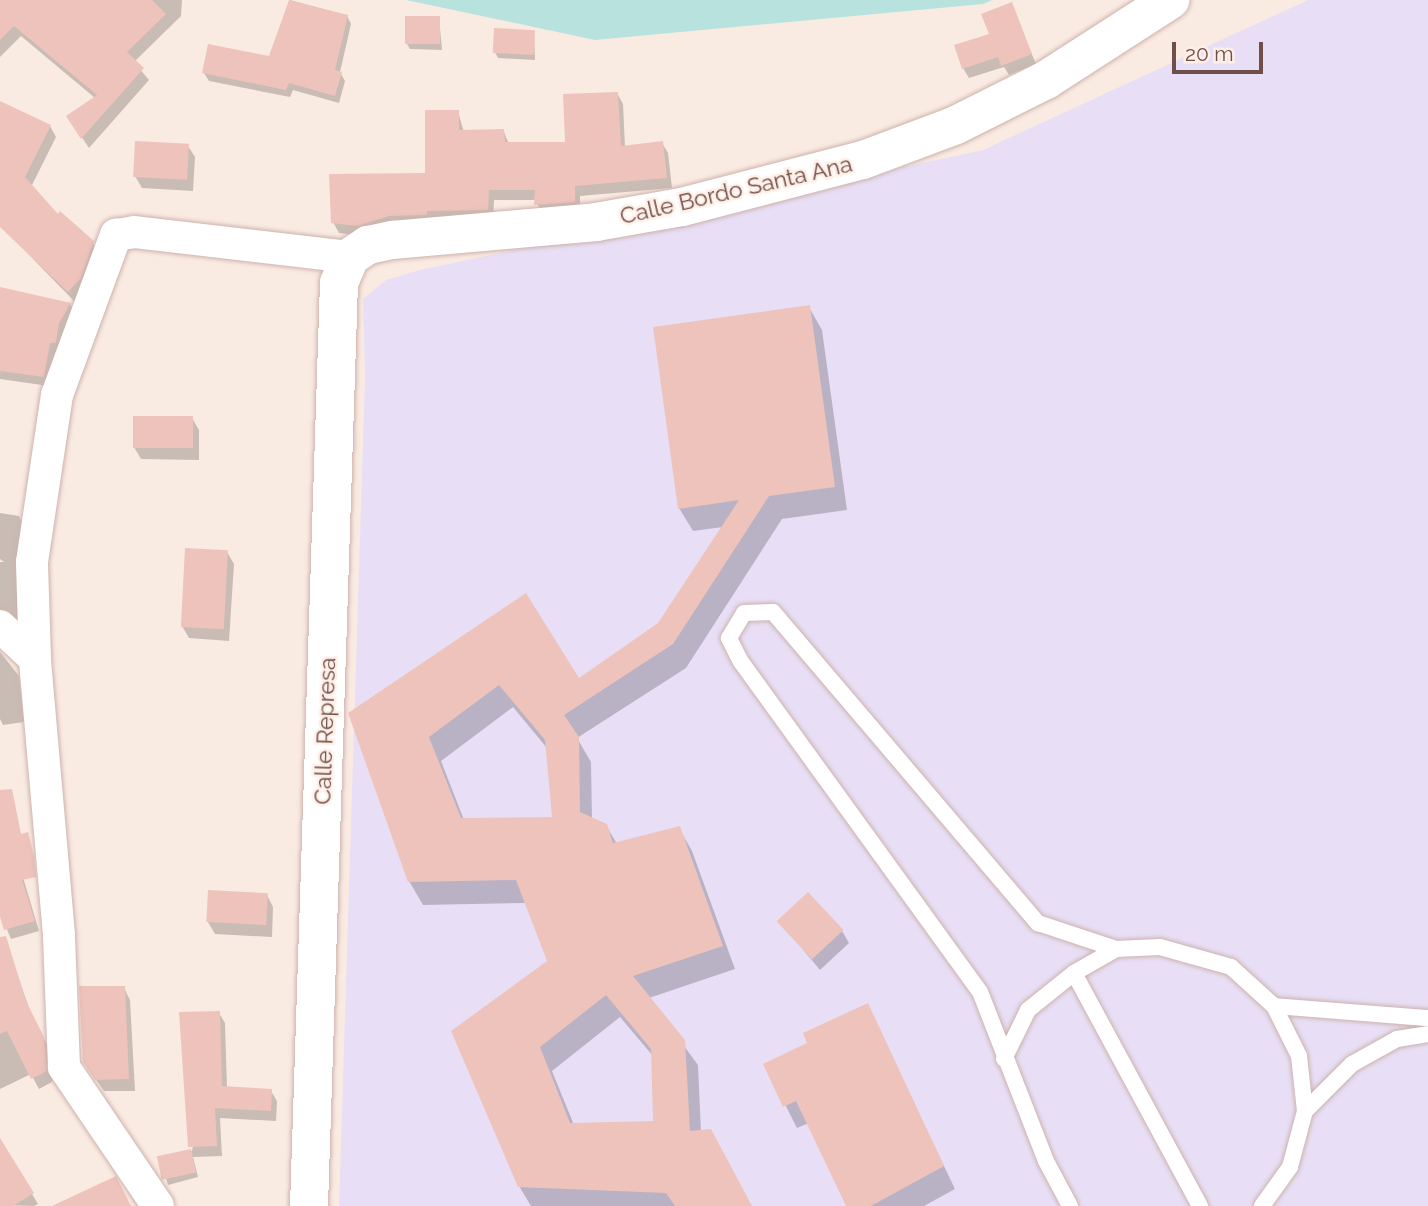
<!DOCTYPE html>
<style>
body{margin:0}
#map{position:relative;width:1428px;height:1206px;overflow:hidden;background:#faebe2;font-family:Raleway,sans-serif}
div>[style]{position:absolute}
.education>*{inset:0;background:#e8dff6}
.water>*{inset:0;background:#b8e2de}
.shadow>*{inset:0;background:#0003}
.building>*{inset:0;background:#eec3bb;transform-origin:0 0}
.roads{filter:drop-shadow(0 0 2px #cdb2ac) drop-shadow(0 0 2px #cdb2ac)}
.service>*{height:16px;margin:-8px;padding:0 8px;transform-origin:8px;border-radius:8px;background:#fff}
.minor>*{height:32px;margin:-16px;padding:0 16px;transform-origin:16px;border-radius:16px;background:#fff}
.tertiary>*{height:38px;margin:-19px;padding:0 19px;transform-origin:19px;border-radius:19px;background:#fff}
span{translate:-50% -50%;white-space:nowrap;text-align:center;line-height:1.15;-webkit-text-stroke:5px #feefe7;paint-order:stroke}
.street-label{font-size:23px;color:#704e4a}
.scale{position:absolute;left:1172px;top:42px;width:91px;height:32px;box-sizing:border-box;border:4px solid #704e4a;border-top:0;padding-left:9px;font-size:21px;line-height:24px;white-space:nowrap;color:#704e4a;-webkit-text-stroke:5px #feefe7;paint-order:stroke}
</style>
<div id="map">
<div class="education">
<div style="clip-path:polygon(1308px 0,1428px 0,1428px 1206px,339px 1206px,365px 377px,363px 299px,386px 280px,420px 270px,983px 150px)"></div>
</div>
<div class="water">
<div style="clip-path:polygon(406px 0,992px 0,983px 4px,595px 40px)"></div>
</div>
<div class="shadow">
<div style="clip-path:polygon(0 0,182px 0,181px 16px,134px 62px,149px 80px,89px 148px,75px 127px,95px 98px,21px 36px,0 57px)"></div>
<div style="clip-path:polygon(290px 0,347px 16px,351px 24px,340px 72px,345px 81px,339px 103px,293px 90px,290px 97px,209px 81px,204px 73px,271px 58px)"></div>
<div style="clip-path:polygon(1011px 5px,1036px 64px,1009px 75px,1004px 67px,969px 78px,963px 68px)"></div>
<div style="clip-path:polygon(439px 17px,442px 50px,410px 49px,407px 44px)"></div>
<div style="clip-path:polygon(534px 31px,535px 60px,498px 58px,495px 52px)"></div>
<div style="clip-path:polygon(617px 93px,623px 104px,625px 147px,662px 143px,668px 153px,672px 188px,580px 196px,580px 212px,542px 215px,536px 200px,494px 200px,493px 220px,364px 236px,339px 233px,333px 222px,427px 174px,458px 112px,464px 132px,503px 130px,509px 144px,566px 144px)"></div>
<div style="clip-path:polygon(0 103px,50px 126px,56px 137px,31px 187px,58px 216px,93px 243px,99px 254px,75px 302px,0 225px)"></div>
<div style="clip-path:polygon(188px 146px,195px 157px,193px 191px,142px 188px,135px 176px)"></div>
<div style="clip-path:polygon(1px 289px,70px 304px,76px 314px,61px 353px,55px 352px,49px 386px,0 379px)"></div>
<div style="clip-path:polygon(evenodd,809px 307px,822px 330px,847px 510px,782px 519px,686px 668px,577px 738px,591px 762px,592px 819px,606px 825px,617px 844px,679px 828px,692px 851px,735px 969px,649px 998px,698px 1065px,701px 1132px,751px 1206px,531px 1206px,519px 1186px,549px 962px,527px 903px,423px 905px,409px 881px,350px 713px,526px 596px,579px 681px,659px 624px,723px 527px,693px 531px,679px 508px,809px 307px,513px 707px,547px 748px,554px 818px,464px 820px,441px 761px,513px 707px,809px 307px,620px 1017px,653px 1056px,655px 1123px,574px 1125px,552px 1071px,620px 1017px)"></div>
<div style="clip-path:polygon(192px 418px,199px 430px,199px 460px,141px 459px,134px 447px)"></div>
<div style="clip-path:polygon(0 513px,19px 516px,25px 528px,20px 624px,0 613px,0 562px,4px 562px,0 559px)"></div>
<div style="clip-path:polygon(227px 552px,234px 564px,229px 641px,189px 638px,182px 626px)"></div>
<div style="clip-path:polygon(0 652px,19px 676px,24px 722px,3px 725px,0 719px)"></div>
<div style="clip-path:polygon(0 844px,22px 874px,39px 931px,11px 939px,0 913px)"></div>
<div style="clip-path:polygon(267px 895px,273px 907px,272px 937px,215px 934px,208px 922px)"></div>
<div style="clip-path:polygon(780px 922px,842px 931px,849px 943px,820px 970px)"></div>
<div style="clip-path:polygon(8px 947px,31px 1014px,50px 1050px,52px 1082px,39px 1089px,31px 1074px,0 1089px,0 949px)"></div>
<div style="clip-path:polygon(124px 988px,130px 1000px,135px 1091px,104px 1091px,92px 1074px)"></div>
<div style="clip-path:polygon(867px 1005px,955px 1189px,924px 1206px,848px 1206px,809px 1123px,797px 1128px,765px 1065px,810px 1044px)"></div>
<div style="clip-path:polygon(219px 1013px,225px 1023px,227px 1088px,271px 1091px,277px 1101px,276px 1121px,220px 1118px,222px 1156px,193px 1157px,198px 1177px,168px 1185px,160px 1158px,192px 1151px)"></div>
<div style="clip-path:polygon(4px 1147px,38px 1204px,34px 1206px,0 1205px,0 1150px)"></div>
</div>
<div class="building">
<div style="clip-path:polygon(0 0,152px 0,166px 14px,127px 52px,144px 68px,81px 139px,66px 116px,97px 95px,14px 26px,0 40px)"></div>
<div style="clip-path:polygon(289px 0,348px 15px,335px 70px,342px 72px,335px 96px,289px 83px,286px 90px,202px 73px,208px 44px,269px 56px)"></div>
<div style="clip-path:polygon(1012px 2px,1032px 54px,1001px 66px,998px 57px,962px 69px,954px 45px,989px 34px,981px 14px)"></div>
<div style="left:405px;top:16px;width:35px;height:28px"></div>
<div style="left:494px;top:28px;width:41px;height:25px;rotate:3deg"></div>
<div style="clip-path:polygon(618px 92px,621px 146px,663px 141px,667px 178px,575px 186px,575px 202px,534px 205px,535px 190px,489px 190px,488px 210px,427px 211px,427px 215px,389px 216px,358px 226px,331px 223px,329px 174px,425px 173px,425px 110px,459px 110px,459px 130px,504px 129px,505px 142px,565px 142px,563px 94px)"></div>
<div style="clip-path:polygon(0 101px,51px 125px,25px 177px,58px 214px,60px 211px,94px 241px,81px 278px,68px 292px,0 227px)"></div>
<div style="left:135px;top:141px;width:54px;height:36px;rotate:3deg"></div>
<div style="clip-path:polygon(0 287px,71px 303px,59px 323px,56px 343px,50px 343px,44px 377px,0 371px)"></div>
<div style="clip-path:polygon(evenodd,810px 305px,835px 487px,769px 496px,673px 644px,564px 715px,579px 737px,580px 812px,607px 824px,613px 843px,680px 826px,723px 946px,633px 976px,685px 1040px,690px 1131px,711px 1129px,752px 1206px,675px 1206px,666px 1193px,518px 1187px,451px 1031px,547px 961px,516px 880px,408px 882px,348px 713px,526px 593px,579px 678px,658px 623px,739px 500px,678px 509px,653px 327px,810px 305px,499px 685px,545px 740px,552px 817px,461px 818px,429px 737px,499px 685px,810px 305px,606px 995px,651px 1049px,653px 1121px,570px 1123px,540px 1047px,606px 995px)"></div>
<div style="left:133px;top:416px;width:60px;height:32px"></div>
<div style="left:185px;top:548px;width:43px;height:79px;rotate:3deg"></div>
<div style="clip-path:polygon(12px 789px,21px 834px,28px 832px,34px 856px,36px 877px,22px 880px,35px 921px,4px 930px,0 917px,0 790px)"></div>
<div style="left:208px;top:890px;width:60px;height:32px;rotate:3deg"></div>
<div style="left:808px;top:892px;width:52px;height:43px;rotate:47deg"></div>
<div style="clip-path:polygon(6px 936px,26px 1001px,44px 1037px,47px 1071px,31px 1079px,7px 1031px,0 1034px,0 937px)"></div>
<div style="clip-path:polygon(79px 986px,125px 986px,129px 1079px,95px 1080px,83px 1062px)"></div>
<div style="clip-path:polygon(868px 1003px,944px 1166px,871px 1206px,846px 1206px,796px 1101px,783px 1107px,763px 1064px,807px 1043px,803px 1033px)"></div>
<div style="clip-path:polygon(220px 1011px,222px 1086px,272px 1089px,271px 1111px,215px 1108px,217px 1146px,188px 1147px,179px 1012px)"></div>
<div style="clip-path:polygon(0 1138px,34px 1193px,13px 1206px,0 1206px)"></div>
<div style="left:191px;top:1149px;width:24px;height:35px;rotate:78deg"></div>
<div style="clip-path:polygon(116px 1176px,131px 1206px,52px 1206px)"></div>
</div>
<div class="roads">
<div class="service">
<div style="left:1074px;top:973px;width:265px;rotate:61.6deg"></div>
<div style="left:1274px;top:1006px;width:154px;rotate:4.5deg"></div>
<div style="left:1004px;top:1059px;width:55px;rotate:-63.9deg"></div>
<div style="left:1028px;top:1010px;width:59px;rotate:-38.8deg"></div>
<div style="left:1074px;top:973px;width:48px;rotate:-29.7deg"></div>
<div style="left:1305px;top:1111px;width:66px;rotate:-45deg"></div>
<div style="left:1352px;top:1064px;width:51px;rotate:-29.1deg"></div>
<div style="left:1397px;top:1039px;width:31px;rotate:-9deg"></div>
<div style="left:1070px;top:1206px;width:51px;rotate:-118.1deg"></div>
<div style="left:1046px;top:1161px;width:181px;rotate:-111.3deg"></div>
<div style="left:980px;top:992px;width:407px;rotate:-125.9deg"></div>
<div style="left:741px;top:662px;width:27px;rotate:-117deg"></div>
<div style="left:729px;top:638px;width:29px;rotate:-59deg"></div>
<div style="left:744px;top:613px;width:29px;rotate:-2deg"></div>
<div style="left:773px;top:612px;width:409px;rotate:49.6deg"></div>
<div style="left:1038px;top:923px;width:82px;rotate:18.4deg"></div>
<div style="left:1116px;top:949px;width:44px;rotate:-2.6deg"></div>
<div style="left:1160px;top:947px;width:74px;rotate:15.7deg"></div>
<div style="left:1231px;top:967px;width:58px;rotate:42.2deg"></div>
<div style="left:1274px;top:1006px;width:56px;rotate:63.4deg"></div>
<div style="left:1299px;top:1056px;width:55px;rotate:83.8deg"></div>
<div style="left:1305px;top:1111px;width:58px;rotate:105deg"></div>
<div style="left:1290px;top:1167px;width:48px;rotate:125.7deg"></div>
</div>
<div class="minor">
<div style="left:0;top:626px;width:48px;rotate:43.3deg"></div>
<div style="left:158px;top:1206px;width:168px;rotate:-124.1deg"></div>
<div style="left:64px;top:1067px;width:132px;rotate:-92.2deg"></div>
<div style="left:59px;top:935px;width:277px;rotate:-95deg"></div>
<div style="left:35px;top:659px;width:97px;rotate:-91.8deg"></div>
<div style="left:32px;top:562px;width:169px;rotate:-81.5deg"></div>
<div style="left:57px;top:395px;width:171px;rotate:-69.8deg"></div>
<div style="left:116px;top:235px;width:18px;rotate:-9deg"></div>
<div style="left:134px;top:232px;width:217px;rotate:6.6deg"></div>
</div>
<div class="tertiary">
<div style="left:309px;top:1206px;width:923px;rotate:-88.14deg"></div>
<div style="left:339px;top:283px;width:28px;rotate:-67deg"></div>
<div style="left:350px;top:257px;width:22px;rotate:-34deg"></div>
<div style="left:368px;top:245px;width:25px;rotate:-12deg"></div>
<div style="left:392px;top:240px;width:205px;rotate:-5deg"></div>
<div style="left:596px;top:222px;width:87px;rotate:-9.9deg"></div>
<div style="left:682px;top:207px;width:187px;rotate:-14.6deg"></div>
<div style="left:863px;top:160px;width:99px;rotate:-20.6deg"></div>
<div style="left:956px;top:125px;width:101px;rotate:-26.6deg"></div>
<div style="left:1046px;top:80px;width:148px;rotate:-32.8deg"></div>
</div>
</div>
<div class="street-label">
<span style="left:736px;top:190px;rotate:-13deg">Calle Bordo Santa Ana</span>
<span style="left:325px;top:731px;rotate:-88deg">Calle Represa</span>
</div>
<div class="scale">20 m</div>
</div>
